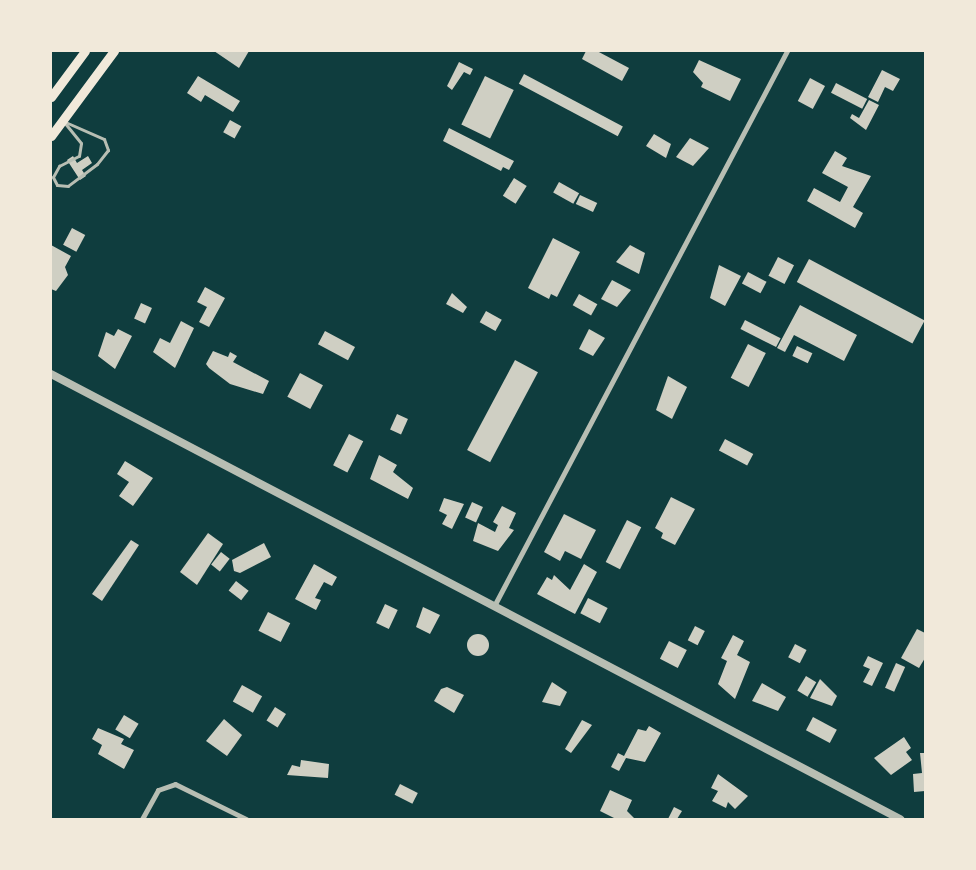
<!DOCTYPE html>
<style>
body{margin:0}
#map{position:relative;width:976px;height:870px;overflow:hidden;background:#0f3d3e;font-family:Lato,sans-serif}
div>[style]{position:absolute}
.building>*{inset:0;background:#cfcfc3;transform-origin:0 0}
.round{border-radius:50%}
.service>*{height:3px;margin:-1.5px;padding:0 1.5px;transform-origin:1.5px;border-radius:1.5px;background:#b8beb3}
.minor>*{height:5px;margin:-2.5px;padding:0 2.5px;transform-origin:2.5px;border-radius:2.5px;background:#b8beb3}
.tertiary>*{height:8px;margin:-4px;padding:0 4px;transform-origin:4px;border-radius:4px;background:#b8beb3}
.secondary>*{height:9px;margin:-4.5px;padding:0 4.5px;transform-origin:4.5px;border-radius:4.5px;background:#f1e9da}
span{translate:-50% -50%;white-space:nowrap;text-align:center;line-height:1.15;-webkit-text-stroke:4.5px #f1e9da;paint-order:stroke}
.frame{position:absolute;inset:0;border:52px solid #f1e9da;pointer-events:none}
</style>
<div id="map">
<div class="building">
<div style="clip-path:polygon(214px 51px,249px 51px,239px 68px)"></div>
<div style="clip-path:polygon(586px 51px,597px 51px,629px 68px,622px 81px,582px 59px)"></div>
<div style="clip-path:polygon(699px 60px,741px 79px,730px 101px,701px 87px,703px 83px,693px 72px)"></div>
<div style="clip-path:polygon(459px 62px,473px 69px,470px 75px,464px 72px,452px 90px,447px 86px)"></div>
<div style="clip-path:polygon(882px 70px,900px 79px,893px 91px,885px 87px,878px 102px,868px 97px)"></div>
<div style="left:524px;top:74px;width:112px;height:11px;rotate:28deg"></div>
<div style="clip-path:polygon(198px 76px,240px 101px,233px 112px,205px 95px,201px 102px,187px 93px)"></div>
<div style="left:485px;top:76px;width:32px;height:54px;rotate:26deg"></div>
<div style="left:810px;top:78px;width:17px;height:26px;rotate:28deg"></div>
<div style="left:836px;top:83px;width:35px;height:11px;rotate:27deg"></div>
<div style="clip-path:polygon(869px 100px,879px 105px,866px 130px,850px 118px,852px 114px,859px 118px)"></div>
<div style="left:230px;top:120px;width:13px;height:14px;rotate:29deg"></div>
<div style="clip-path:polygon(449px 128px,514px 161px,509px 170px,503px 167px,501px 171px,443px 141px)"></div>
<div style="clip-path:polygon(654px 134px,671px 144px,666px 158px,646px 146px)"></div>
<div style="clip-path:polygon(690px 138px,709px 148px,693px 166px,676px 157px)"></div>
<div style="clip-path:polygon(835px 151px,847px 158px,842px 166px,871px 176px,853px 207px,863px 213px,855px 228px,807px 201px,814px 188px,840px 202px,848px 187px,822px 173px)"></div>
<div style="clip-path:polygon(73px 156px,77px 163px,88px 156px,92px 163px,82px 170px,86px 176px,80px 180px,67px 160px)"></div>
<div style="left:514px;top:178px;width:15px;height:21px;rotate:32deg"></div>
<div style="left:559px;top:182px;width:23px;height:12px;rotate:29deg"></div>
<div style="left:580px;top:195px;width:19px;height:10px;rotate:25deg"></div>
<div style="left:72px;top:228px;width:15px;height:19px;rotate:28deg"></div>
<div style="clip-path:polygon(553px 238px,580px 252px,557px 297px,551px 294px,549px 299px,528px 288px)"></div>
<div style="clip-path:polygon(51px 245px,71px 256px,65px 267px,68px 275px,56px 291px,51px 289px)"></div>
<div style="clip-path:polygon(630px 245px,645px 253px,639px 274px,616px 262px)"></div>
<div style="left:778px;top:257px;width:18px;height:21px;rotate:27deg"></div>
<div style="left:809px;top:259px;width:131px;height:26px;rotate:28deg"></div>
<div style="clip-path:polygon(719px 265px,741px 276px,725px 306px,710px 298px)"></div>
<div style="left:748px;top:272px;width:21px;height:13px;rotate:28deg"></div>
<div style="clip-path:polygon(612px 280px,631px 290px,617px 307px,601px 299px)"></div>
<div style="clip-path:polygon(205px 287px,225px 298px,209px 327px,199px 322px,207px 307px,197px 302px)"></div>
<div style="clip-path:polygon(452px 293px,467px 307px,463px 313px,446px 304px)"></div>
<div style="left:579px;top:294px;width:21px;height:13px;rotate:29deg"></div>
<div style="left:141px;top:303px;width:12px;height:17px;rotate:24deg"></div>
<div style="clip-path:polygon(800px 305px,857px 335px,844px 361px,794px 335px,785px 352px,777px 348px)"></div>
<div style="left:486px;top:311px;width:18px;height:13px;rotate:29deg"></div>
<div style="left:745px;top:320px;width:40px;height:10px;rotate:27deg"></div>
<div style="clip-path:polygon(181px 321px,194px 328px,175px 368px,153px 352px,160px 338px,170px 343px)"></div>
<div style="clip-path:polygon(118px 329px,132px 336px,115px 369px,98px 356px,106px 332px,114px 336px)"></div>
<div style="clip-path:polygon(589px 329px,605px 338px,593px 356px,579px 349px)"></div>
<div style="left:325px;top:331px;width:34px;height:15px;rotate:28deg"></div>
<div style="left:748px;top:344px;width:20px;height:38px;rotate:27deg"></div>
<div style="left:797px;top:346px;width:17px;height:11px;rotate:25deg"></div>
<div style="clip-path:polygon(213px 351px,228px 357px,230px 352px,237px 356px,233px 362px,269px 381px,263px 394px,230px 384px,209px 368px,206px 364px)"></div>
<div style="left:515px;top:360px;width:26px;height:102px;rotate:28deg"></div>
<div style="left:300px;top:373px;width:26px;height:27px;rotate:28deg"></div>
<div style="clip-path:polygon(668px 376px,687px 387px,672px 419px,656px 410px)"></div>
<div style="left:397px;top:414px;width:12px;height:17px;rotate:24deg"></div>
<div style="left:349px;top:434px;width:16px;height:35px;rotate:27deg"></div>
<div style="left:725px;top:439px;width:32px;height:13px;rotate:28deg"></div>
<div style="clip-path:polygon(379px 455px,397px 465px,393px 472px,413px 488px,408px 499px,370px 479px)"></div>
<div style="clip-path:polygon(125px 461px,153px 478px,133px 506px,119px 496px,129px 482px,117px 474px)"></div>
<div style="clip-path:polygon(671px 497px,695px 509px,675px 545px,661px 538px,663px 533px,655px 528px)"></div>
<div style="clip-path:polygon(444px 498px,464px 504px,452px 529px,442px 524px,447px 515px,439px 511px)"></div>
<div style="left:472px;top:502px;width:12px;height:17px;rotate:24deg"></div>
<div style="clip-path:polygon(502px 506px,516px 513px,509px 528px,514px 530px,498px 551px,473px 541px,478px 523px,495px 532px,498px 525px,493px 522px)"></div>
<div style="clip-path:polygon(564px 514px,596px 530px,581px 559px,565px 551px,560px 561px,544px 552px)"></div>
<div style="left:627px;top:520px;width:16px;height:47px;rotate:27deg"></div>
<div style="clip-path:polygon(208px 533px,223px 544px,197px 585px,180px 572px)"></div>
<div style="clip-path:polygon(131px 540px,139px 545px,102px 601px,92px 594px)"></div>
<div style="clip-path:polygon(264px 543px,271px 557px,240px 573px,234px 571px,232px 560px)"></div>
<div style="left:221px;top:552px;width:11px;height:16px;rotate:38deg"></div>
<div style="clip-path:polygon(314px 564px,337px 577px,332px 586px,324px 582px,315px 598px,321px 600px,316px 610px,295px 599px)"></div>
<div style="clip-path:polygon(584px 564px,597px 572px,575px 614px,537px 594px,547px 577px,552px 580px,554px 575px,570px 590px)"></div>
<div style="left:236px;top:581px;width:16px;height:12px;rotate:38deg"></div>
<div style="left:588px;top:598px;width:22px;height:17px;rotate:27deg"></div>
<div style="left:385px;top:604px;width:14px;height:21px;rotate:25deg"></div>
<div style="clip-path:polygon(423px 607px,440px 615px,430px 634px,416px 627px)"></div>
<div style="left:268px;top:612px;width:25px;height:21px;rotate:27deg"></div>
<div style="left:695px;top:626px;width:11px;height:16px;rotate:27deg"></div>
<div style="clip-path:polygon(917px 629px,925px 633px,925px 658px,919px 668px,901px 658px)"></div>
<div class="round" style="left:467px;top:634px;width:22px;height:22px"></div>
<div style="clip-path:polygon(733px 635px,744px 641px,737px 655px,750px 662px,735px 699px,718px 684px,727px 661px,721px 658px)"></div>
<div style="left:669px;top:641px;width:20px;height:20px;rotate:27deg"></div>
<div style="left:795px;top:644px;width:13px;height:15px;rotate:27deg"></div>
<div style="clip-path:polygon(868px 656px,883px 663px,872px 686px,863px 682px,870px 669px,863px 666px)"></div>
<div style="left:896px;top:663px;width:10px;height:27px;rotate:24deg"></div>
<div style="left:806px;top:676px;width:12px;height:17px;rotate:31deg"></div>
<div style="clip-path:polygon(820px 679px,837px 696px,832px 706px,810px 698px)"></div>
<div style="clip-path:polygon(552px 682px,567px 692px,560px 706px,542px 702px)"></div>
<div style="clip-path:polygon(762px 683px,786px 697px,778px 711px,752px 701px)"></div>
<div style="left:242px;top:685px;width:23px;height:19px;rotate:29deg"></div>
<div style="clip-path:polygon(447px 687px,464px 695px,454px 713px,434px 701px,441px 689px)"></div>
<div style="left:275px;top:707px;width:13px;height:16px;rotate:32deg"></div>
<div style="left:124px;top:715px;width:17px;height:17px;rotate:31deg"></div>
<div style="left:813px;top:717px;width:27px;height:15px;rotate:28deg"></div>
<div style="clip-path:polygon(224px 719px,242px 735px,227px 756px,206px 741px)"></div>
<div style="clip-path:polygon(582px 720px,592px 725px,571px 753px,565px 749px)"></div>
<div style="clip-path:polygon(649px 726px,661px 733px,645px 762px,626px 758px,619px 771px,611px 767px,618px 753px,624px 756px,638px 729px,646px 731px)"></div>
<div style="clip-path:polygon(98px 728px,124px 739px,121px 744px,134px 750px,124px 769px,98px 754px,102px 745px,92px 739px)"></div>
<div style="clip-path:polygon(904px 737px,911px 748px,906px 752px,912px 760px,891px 775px,874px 758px)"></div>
<div style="clip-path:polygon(920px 753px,925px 753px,925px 791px,914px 792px,913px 774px,922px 773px)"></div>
<div style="clip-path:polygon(301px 760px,329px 764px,328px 778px,287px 775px,292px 765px,300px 767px)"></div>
<div style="clip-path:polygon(718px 774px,748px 796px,735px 809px,728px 802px,726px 808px,712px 801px,718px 791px,711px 788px)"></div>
<div style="left:400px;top:784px;width:20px;height:12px;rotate:27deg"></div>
<div style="clip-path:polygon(610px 790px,632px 800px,627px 811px,635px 819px,616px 819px,600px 811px)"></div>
<div style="clip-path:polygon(674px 807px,682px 811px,677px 819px,668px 819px)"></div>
</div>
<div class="service">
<div style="left:63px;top:121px;width:45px;rotate:23.7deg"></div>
<div style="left:104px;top:139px;width:12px;rotate:70deg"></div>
<div style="left:108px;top:150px;width:18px;rotate:128deg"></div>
<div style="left:97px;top:164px;width:36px;rotate:143deg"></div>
<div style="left:68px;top:186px;width:11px;rotate:-175deg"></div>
<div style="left:57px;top:185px;width:9px;rotate:-117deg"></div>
<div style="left:53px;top:177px;width:13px;rotate:-61deg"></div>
<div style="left:59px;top:166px;width:22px;rotate:-27deg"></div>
<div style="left:79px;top:156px;width:13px;rotate:-81deg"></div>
<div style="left:81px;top:143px;width:28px;rotate:-129deg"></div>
</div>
<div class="minor">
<div style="left:494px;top:606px;width:628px;rotate:-62.17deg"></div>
<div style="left:142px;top:819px;width:33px;rotate:-61deg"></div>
<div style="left:158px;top:790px;width:18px;rotate:-19deg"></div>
<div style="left:175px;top:784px;width:79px;rotate:26.2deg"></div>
</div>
<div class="tertiary">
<div style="left:51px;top:374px;width:959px;rotate:27.66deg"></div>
</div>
<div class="secondary">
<div style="left:51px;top:97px;width:57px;rotate:-53.5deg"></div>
<div style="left:51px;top:136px;width:106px;rotate:-53.5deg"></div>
</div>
<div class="frame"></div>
</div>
